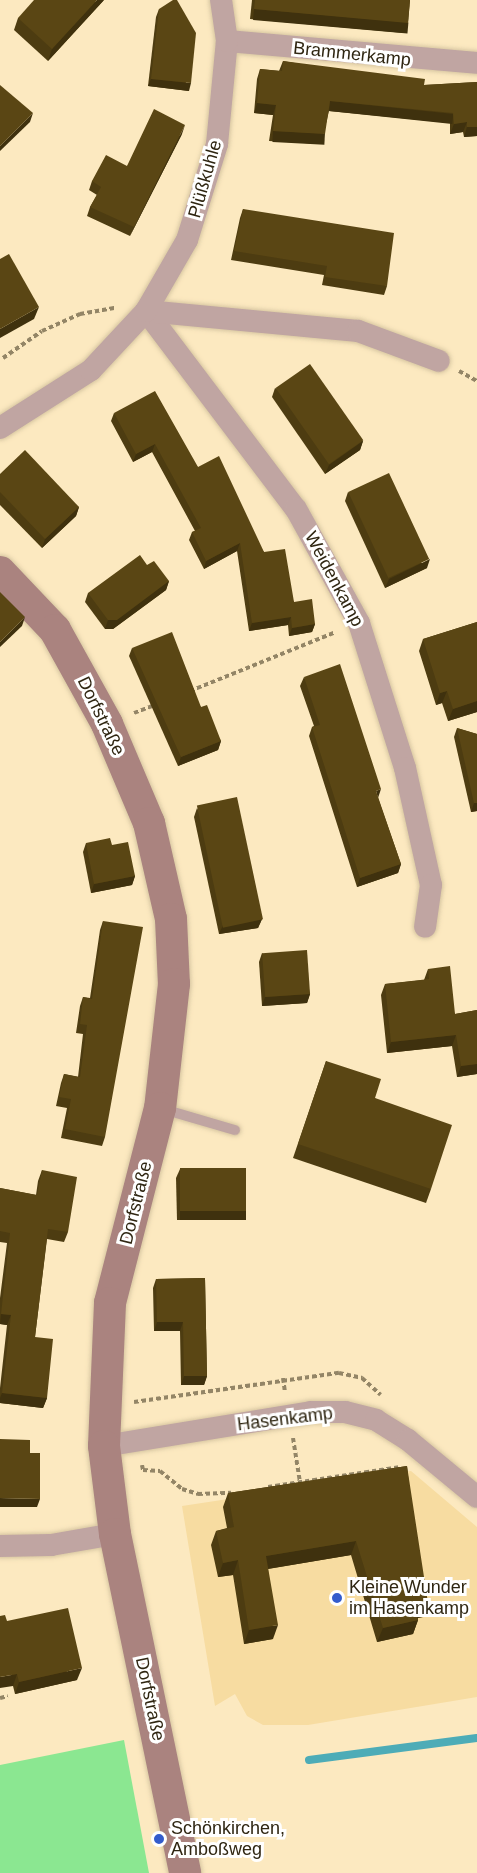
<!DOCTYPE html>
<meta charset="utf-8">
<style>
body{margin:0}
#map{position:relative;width:477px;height:1873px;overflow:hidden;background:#fce9c0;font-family:Helvetica,sans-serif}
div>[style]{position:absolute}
.built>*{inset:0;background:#f7dca1}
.green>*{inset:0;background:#8be791}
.stream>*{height:8px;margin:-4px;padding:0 4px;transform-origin:4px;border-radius:4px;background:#4dacb7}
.path>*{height:4px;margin-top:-2px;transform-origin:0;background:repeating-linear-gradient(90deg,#938566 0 4.5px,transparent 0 7.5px)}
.roads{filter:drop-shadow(0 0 2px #d7c6a1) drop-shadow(0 0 2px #d7c6a1)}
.lane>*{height:10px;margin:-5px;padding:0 5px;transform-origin:5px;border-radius:5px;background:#c0a5a2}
.street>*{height:22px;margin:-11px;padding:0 11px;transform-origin:11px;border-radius:11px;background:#c0a5a2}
.secondary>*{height:32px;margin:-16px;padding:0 16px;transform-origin:16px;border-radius:16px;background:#aa837f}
.wall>*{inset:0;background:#4d3c11}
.shaded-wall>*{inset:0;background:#3f310e;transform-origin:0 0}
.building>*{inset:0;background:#5a4614;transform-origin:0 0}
.dots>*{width:16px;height:16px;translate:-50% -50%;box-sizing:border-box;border:3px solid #fff;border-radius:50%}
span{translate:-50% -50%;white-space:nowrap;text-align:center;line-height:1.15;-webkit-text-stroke:6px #fff;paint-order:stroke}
.street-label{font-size:18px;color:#2f2612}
.poi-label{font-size:18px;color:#2f2612}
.left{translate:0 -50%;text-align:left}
</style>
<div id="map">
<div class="built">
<div style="clip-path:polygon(411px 1471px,477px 1527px,477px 1697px,308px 1725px,263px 1725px,247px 1716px,235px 1694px,215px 1706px,182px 1506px)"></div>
</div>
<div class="green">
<div style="clip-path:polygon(124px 1740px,149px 1873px,0 1873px,0 1765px)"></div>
</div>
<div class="stream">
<div style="left:309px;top:1760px;width:169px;rotate:-7.5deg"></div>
</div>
<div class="path">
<div style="left:3px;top:358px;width:47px;rotate:-34.7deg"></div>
<div style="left:42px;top:331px;width:42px;rotate:-24.1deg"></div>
<div style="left:80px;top:314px;width:36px;rotate:-10deg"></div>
<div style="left:459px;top:371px;width:21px;rotate:29deg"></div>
<div style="left:190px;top:691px;width:157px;rotate:-22deg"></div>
<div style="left:134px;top:713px;width:22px;rotate:-21deg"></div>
<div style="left:283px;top:1378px;width:14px;rotate:82deg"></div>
<div style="left:134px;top:1402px;width:207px;rotate:-8.1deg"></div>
<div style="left:339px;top:1373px;width:24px;rotate:12deg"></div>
<div style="left:362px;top:1378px;width:25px;rotate:42deg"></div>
<div style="left:293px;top:1438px;width:45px;rotate:81deg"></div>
<div style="left:142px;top:1465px;width:5px;rotate:79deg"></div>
<div style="left:143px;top:1470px;width:17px;rotate:3deg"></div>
<div style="left:160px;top:1471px;width:28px;rotate:39deg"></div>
<div style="left:182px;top:1489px;width:17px;rotate:17deg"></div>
<div style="left:198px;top:1494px;width:33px;rotate:-2deg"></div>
<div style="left:268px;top:1487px;width:134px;rotate:-8.6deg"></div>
<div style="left:0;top:1698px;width:8px;rotate:-14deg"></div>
</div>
<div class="roads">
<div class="lane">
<div style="left:163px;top:1109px;width:75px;rotate:16.3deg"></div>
</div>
<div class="street">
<div style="left:227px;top:41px;width:251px;rotate:5deg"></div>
<div style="left:146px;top:311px;width:248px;rotate:52.9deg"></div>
<div style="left:296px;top:509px;width:130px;rotate:61.1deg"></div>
<div style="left:359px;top:623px;width:152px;rotate:72.4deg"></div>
<div style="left:405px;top:768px;width:120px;rotate:77.5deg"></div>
<div style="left:431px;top:885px;width:42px;rotate:98.1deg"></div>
<div style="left:146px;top:311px;width:213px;rotate:5.4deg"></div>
<div style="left:358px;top:331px;width:86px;rotate:20.3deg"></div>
<div style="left:0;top:428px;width:108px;rotate:-32.5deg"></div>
<div style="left:91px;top:370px;width:81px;rotate:-47deg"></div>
<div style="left:146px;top:311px;width:82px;rotate:-60deg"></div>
<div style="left:187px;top:240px;width:101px;rotate:-72.6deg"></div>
<div style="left:217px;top:144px;width:103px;rotate:-84.5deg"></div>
<div style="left:227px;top:41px;width:41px;rotate:-98.3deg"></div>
<div style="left:104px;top:1446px;width:210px;rotate:-9.3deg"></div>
<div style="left:311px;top:1412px;width:34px"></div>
<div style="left:345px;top:1412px;width:32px;rotate:14deg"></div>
<div style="left:376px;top:1420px;width:38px;rotate:32deg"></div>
<div style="left:408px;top:1440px;width:89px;rotate:39.6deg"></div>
<div style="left:0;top:1546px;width:51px;rotate:-1.1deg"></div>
<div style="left:51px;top:1545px;width:65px;rotate:-9.8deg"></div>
</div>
<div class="secondary">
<div style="left:0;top:572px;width:80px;rotate:46.5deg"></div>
<div style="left:55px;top:630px;width:107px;rotate:61deg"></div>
<div style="left:107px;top:724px;width:108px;rotate:67deg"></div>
<div style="left:149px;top:823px;width:98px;rotate:77.1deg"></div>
<div style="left:171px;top:919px;width:65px;rotate:87.4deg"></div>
<div style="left:174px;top:984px;width:125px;rotate:96.4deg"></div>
<div style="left:160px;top:1108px;width:201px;rotate:104.4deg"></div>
<div style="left:110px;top:1303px;width:143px;rotate:92.4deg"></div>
<div style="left:104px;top:1446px;width:89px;rotate:82.9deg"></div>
<div style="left:115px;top:1534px;width:346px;rotate:78.3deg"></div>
</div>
</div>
<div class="wall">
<div style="clip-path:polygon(104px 0,48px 61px,14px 30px,18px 18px)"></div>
<div style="clip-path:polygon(252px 0,410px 0,408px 23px,404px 33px,250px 19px)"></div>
<div style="clip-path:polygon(159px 9px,189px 91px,148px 86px,156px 17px)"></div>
<div style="clip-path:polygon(283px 61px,424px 85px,477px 82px,477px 136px,464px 137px,463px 132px,450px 134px,450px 123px,329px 111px,321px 144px,269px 141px,273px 115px,254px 113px,257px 79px,260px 69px,279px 71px)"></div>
<div style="clip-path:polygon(182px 134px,130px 236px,87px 216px,90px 207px,97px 195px,89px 190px,92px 181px,127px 166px)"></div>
<div style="clip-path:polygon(243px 209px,387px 286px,384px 295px,322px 285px,324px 275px,231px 260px,240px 218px)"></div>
<div style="clip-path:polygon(275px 388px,363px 441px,360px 450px,325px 474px,272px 397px)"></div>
<div style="clip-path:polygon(114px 413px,198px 467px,264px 552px,294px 602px,315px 624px,312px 632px,289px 636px,288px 625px,249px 631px,237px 551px,204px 569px,189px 540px,192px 532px,195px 531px,152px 452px,133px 462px,111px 421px)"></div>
<div style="clip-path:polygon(0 474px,79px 507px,76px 516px,42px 548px,0 505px)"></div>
<div style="clip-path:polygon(348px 492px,427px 568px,385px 588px,345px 501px)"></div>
<div style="clip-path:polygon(169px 581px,166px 590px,113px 629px,105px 629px,85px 602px,88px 593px)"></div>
<div style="clip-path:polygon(477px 622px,477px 712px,448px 721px,442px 703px,436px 705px,419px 651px,423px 639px)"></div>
<div style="clip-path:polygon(132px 648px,201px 707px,221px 741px,218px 750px,178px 766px,129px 656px)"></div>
<div style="clip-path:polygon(304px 677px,378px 798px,401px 864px,398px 873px,357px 887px,309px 736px,312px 727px,314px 726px,300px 686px)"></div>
<div style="clip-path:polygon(457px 728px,477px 734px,477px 811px,471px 812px,454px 737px)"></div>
<div style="clip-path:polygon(197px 808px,262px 919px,258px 928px,219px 934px,194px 817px)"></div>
<div style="clip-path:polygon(86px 843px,112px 845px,135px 876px,132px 885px,91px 893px,83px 852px)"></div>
<div style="clip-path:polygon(103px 921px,105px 1137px,102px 1146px,61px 1138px,67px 1108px,56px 1106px,61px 1083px,64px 1074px,78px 1077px,83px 1034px,76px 1033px,80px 1006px,83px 997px,90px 998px,100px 930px)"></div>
<div style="clip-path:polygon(262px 953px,310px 994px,307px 1003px,262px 1006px,259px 962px)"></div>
<div style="clip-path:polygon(428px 969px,455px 1014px,477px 1010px,477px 1074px,457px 1077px,452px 1046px,387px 1053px,381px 995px,385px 984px,424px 980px)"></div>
<div style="clip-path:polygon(326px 1061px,375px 1098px,431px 1189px,426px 1203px,293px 1158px)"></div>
<div style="clip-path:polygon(180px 1169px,243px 1220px,177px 1220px,176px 1178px)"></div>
<div style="clip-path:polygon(42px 1170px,68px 1232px,64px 1242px,47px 1239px,35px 1337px,47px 1398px,43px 1408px,0 1403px,0 1388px,7px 1325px,0 1324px,0 1298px,7px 1243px,0 1242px,0 1188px,36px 1195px,38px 1181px)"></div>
<div style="clip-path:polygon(205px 1278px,207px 1376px,204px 1385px,181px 1385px,180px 1331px,154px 1331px,153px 1288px,156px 1279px)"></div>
<div style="clip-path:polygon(407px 1466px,423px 1617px,418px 1618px,418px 1620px,413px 1634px,377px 1642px,351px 1555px,268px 1569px,273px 1639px,244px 1644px,233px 1575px,218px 1577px,211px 1545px,216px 1531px,227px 1528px,223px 1507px,228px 1493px)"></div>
<div style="clip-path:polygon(7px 1621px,77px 1680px,15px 1694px,13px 1686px)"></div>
</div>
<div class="shaded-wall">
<div style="clip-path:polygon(97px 0,104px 0,48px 61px,52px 49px)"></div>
<div style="left:254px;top:9px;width:155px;height:11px;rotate:5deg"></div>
<div style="clip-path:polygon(151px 79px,191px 83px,189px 91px,148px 86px)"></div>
<div style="left:330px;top:101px;width:124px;height:10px;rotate:6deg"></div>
<div style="clip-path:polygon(257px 103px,276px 105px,273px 115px,254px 113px)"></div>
<div style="clip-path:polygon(33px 113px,30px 122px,0 151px,0 146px)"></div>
<div style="clip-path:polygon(467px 122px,463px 132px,450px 134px,454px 124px)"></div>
<div style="clip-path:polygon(185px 125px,182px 134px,130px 236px,134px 227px)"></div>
<div style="clip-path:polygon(467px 127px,477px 127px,477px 136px,464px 137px)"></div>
<div style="left:273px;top:131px;width:52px;height:11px;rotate:3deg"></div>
<div style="clip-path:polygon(39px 307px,34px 319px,0 338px,0 329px)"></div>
<div style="clip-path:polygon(363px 441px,360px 450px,325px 474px,329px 465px)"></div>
<div style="clip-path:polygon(155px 444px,152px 452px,133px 462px,136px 454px)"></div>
<div style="clip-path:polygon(79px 507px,76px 516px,42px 548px,45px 539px)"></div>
<div style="clip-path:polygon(240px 543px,237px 551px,204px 569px,206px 561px)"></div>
<div style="clip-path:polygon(430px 559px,427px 568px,385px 588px,389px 579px)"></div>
<div style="clip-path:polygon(169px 581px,166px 590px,113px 629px,105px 629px,108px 620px)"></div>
<div style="clip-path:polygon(25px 617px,22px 626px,0 647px,0 642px)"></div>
<div style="clip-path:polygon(291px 617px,288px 625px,249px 631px,252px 623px)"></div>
<div style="clip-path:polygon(315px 624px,312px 632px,289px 636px,292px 628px)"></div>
<div style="clip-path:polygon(447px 691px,442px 703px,436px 705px,440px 693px)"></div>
<div style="clip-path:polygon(477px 701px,477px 712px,448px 721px,453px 709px)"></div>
<div style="clip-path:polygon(221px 741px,218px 750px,178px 766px,181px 757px)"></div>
<div style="clip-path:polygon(381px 789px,378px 798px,376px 791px)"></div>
<div style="clip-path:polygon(474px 803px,477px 803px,477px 811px,471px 812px)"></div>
<div style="clip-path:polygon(401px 864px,398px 873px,357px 887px,360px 878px)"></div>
<div style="clip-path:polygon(135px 876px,132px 885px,91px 893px,94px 884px)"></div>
<div style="clip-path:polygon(262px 919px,258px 928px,219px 934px,223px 925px)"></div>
<div style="clip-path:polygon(310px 994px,307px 1003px,262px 1006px,265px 997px)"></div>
<div style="clip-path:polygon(456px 1035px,452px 1046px,387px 1053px,391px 1042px)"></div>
<div style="clip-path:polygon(477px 1064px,477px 1074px,457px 1077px,461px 1066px)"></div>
<div style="left:180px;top:1211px;width:66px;height:9px"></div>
<div style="clip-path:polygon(1px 1314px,11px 1315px,7px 1325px,0 1324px)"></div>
<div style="clip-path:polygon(157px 1322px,183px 1322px,180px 1331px,154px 1331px)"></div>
<div style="clip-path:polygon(184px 1376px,207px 1376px,204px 1385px,181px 1385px)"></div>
<div style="clip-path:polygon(2px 1393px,47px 1398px,43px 1408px,0 1403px,0 1398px)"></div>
<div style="clip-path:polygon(0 1498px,40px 1499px,37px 1507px,0 1507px)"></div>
<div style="clip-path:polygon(356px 1541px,351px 1555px,261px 1570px,266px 1556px)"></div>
<div style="clip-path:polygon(238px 1560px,233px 1575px,218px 1577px,223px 1563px)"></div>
<div style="clip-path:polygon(428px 1603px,423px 1617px,409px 1619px,414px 1605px)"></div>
<div style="clip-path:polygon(418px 1620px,413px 1634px,377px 1642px,383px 1628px)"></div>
<div style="clip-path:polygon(278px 1625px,273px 1639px,244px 1644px,249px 1630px)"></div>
<div style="clip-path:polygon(82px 1668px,77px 1680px,15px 1694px,19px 1682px)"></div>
<div style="clip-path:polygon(17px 1674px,13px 1686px,0 1688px,0 1677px)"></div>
</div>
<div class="building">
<div style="clip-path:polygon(34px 0,97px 0,52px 49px,18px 18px)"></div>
<div style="clip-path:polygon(173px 0,177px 0,196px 33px,191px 83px,151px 79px,159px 9px)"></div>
<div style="clip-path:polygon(255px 0,410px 0,408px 23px,254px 9px)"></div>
<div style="clip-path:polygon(283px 61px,425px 79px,424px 85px,477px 82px,477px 127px,467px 127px,467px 122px,454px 124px,453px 113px,330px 101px,325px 134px,273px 131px,276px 105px,257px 103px,260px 69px,282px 71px)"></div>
<div style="clip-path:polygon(0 85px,33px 113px,0 146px)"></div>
<div style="clip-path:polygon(154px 109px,185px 125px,134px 227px,90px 207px,101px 187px,92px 181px,106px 155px,127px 166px)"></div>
<div style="clip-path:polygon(243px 209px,394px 233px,387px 286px,325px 277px,327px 266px,234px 251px)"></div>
<div style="clip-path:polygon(9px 254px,39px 307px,0 329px,0 259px)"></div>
<div style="left:310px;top:364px;width:93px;height:42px;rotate:55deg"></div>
<div style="clip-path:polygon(155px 391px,198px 467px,219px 456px,264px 552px,285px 549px,294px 602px,312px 599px,315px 624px,292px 628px,291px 617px,252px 623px,240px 543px,206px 561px,192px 532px,201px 528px,155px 444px,136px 454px,114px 413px)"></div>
<div style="clip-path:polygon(25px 450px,79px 507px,45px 539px,0 492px,0 474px)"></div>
<div style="left:389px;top:473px;width:95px;height:45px;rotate:65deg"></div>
<div style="clip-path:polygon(140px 555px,147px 565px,154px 561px,169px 581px,117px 620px,108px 620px,88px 593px)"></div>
<div style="clip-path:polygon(0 592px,25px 617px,0 642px)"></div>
<div style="clip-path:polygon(477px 622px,477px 701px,453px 709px,447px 691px,440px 693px,423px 639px)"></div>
<div style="clip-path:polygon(172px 632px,201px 707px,207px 705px,221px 741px,181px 757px,132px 648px)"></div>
<div style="clip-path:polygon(340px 664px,381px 789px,376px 791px,401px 864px,360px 878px,312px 727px,320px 725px,304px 677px)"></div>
<div style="clip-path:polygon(457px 728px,477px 734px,477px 803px,474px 803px)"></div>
<div style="left:237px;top:797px;width:125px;height:41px;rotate:78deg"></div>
<div style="clip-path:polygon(110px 838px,112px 845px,128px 842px,135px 876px,94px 884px,86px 843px)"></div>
<div style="clip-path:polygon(103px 921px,143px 927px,105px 1137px,65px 1129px,71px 1099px,59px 1097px,64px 1074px,80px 1077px,87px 1025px,80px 1024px,83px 997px,92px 999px)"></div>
<div style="left:307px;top:950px;width:44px;height:45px;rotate:86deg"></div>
<div style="clip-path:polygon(450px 966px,455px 1014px,477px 1010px,477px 1064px,461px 1066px,456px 1035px,391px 1042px,385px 984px,429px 979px,428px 969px)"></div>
<div style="clip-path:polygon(326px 1061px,381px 1079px,375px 1098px,452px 1125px,431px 1189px,298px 1144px)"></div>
<div style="left:246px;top:1168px;width:43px;height:66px;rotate:90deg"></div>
<div style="clip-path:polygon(42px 1170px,77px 1177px,68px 1232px,48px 1229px,35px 1337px,53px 1339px,47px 1398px,2px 1393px,11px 1315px,1px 1314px,10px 1233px,0 1231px,0 1188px,37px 1195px)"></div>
<div style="clip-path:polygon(205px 1278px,207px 1376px,184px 1376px,183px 1322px,157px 1322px,156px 1279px)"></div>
<div style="clip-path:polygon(0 1439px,30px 1440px,30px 1453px,40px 1453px,40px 1499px,0 1498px)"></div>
<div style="clip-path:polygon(407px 1466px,428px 1603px,414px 1605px,418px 1620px,383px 1628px,356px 1541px,266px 1556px,278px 1625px,249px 1630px,238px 1560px,223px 1563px,216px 1531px,234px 1527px,228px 1493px)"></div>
<div style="clip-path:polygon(68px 1608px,82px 1668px,19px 1682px,17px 1674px,0 1677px,0 1616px,5px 1615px,7px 1621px)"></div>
</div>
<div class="dots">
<div style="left:337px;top:1598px;background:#345ccc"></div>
<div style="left:159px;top:1839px;background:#345ccc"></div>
</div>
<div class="street-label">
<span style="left:352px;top:54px;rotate:6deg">Brammerkamp</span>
<span style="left:205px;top:179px;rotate:-74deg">Plüßkuhle</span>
<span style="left:334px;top:579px;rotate:62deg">Weidenkamp</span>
<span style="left:101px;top:716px;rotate:64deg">Dorfstraße</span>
<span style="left:136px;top:1203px;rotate:-76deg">Dorfstraße</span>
<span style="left:285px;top:1419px;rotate:-7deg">Hasenkamp</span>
<span style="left:150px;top:1699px;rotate:78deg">Dorfstraße</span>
</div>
<div class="poi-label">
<span class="left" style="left:349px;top:1598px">Kleine Wunder<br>im Hasenkamp</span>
<span class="left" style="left:171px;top:1839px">Schönkirchen,<br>Amboßweg</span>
</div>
</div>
